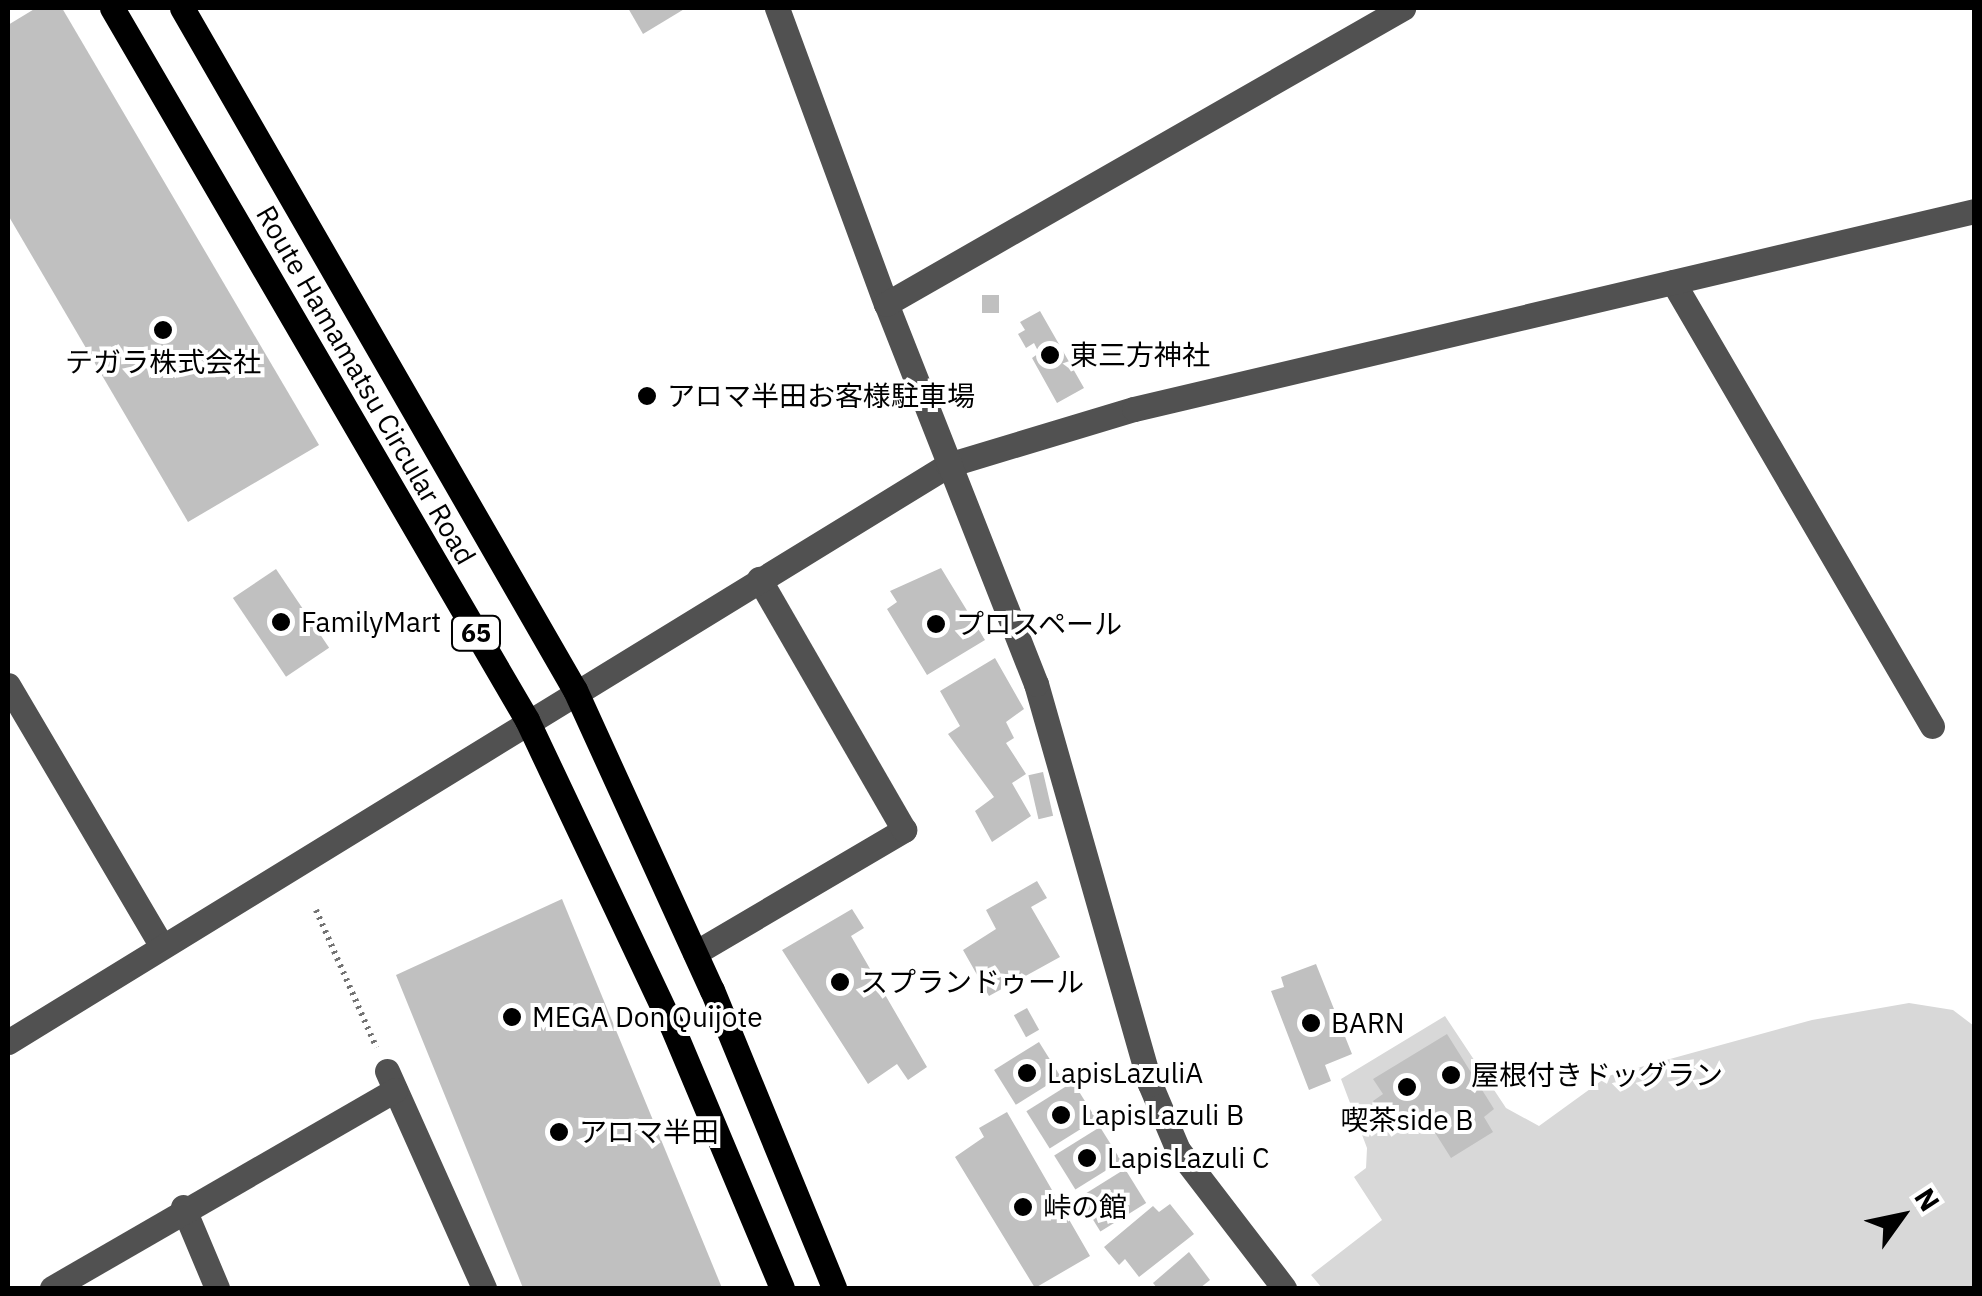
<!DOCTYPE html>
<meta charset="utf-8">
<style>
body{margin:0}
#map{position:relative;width:1982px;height:1296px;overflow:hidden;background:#fff;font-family:"IBM Plex Sans","Noto Sans JP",sans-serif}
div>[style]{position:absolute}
.green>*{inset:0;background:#d8d8d8}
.building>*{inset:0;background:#c0c0c0;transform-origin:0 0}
.path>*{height:6px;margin-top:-3px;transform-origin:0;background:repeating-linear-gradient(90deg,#737373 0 2.5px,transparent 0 7.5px)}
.minor>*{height:25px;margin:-12.5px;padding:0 12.5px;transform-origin:12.5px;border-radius:12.5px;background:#515151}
.major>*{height:25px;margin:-12.5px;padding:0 12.5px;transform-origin:12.5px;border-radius:12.5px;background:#000}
.dots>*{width:28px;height:28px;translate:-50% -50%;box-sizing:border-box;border:5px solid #fff;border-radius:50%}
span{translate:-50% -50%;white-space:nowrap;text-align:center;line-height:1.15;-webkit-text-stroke:8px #fff;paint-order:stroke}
.shield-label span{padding:2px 8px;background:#fff;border:2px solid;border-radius:8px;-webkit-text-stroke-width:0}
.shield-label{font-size:25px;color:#000;font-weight:700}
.poi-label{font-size:28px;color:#000}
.left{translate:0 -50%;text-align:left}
.street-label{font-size:28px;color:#000}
.frame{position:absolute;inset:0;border:10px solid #000;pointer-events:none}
.north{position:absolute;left:1852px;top:1166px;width:100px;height:100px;-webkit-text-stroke:8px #fff;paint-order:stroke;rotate:57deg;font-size:28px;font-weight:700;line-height:40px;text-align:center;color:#000}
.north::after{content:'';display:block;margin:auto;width:35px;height:45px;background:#000;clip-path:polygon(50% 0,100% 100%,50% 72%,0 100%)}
</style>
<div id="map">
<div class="green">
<div style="clip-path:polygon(1909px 1003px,1953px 1010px,1974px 1026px,1974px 1288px,1322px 1288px,1311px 1275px,1382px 1220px,1354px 1177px,1366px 1168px,1367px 1148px,1341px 1079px,1445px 1016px,1506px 1108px,1539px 1126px,1608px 1076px,1812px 1020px)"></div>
</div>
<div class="building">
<div style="clip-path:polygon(36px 8px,62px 8px,319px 445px,188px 522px,8px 215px,8px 25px)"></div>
<div style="clip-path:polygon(628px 8px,686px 8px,643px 34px)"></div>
<div style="left:982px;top:295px;width:17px;height:18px"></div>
<div style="clip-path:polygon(1040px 311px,1084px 388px,1057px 403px,1032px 358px,1039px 353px,1034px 343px,1026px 348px,1018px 334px,1025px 330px,1020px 322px)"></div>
<div style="clip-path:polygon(941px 568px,985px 640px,927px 675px,887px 609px,897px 602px,890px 591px)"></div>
<div style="left:276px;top:569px;width:95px;height:52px;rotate:56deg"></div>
<div style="clip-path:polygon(995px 658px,1024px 709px,1006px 722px,1014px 738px,1006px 743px,1026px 774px,1012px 783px,1031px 816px,992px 842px,975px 811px,994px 797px,948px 734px,960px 726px,940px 691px)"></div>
<div style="left:1043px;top:772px;width:45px;height:15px;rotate:77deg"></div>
<div style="clip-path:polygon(1037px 881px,1047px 898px,1031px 907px,1060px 957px,989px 996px,963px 950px,996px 929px,986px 910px)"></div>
<div style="clip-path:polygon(562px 899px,722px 1288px,523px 1288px,396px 975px)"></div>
<div style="clip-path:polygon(852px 909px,864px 928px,851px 936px,927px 1067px,908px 1080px,897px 1064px,868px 1084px,782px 950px)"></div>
<div style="clip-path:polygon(1316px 964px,1352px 1054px,1325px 1065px,1331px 1081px,1309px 1090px,1271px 991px,1284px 987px,1281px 977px)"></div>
<div style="left:1027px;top:1008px;width:25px;height:15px;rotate:61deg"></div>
<div style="clip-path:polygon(1447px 1034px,1494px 1109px,1484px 1117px,1493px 1132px,1451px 1158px,1420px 1109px,1406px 1127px,1393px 1107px,1382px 1115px,1373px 1101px,1383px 1094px,1373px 1079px)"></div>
<div style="left:1039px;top:1042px;width:41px;height:53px;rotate:58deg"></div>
<div style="left:1073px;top:1082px;width:44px;height:55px;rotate:58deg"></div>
<div style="clip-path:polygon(1007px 1112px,1090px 1256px,1035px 1288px,955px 1157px,984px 1137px,979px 1128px)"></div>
<div style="left:1100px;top:1127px;width:40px;height:54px;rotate:58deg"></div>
<div style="left:1125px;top:1169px;width:40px;height:54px;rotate:58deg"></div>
<div style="clip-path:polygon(1170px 1204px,1194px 1234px,1139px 1277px,1125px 1259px,1119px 1265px,1104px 1247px,1153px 1206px,1159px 1212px)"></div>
<div style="clip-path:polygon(1189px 1252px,1210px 1280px,1200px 1288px,1157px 1288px,1153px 1283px)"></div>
</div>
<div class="path">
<div style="left:316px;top:910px;width:150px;rotate:66.3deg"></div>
</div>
<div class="minor">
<div style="left:777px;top:8px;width:315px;rotate:69.8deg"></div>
<div style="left:1673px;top:282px;width:514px;rotate:59.74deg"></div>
<div style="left:8px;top:685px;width:303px;rotate:59.5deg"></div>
<div style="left:695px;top:953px;width:243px;rotate:-30.5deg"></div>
<div style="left:904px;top:830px;width:290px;rotate:-120deg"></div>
<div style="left:8px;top:1042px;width:1103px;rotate:-31.54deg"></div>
<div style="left:948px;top:465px;width:194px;rotate:-16.8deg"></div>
<div style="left:1134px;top:409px;width:863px;rotate:-13.26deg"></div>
<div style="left:387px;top:1071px;width:238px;rotate:65.9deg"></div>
<div style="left:183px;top:1207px;width:88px;rotate:67.2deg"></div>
<div style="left:52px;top:1288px;width:396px;rotate:-30deg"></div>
<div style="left:1284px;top:1288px;width:174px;rotate:-127.5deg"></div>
<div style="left:1178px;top:1150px;width:72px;rotate:-113deg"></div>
<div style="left:1150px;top:1084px;width:416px;rotate:-105.9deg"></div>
<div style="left:1036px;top:684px;width:409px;rotate:-111.5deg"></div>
<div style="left:886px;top:304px;width:596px;rotate:-29.79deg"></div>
</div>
<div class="major">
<div style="left:112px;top:8px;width:824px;rotate:59.76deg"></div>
<div style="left:527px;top:720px;width:336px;rotate:64.7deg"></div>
<div style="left:671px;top:1024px;width:286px;rotate:67.2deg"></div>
<div style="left:182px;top:8px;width:787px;rotate:60.05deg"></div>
<div style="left:575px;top:690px;width:330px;rotate:65.5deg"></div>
<div style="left:712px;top:990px;width:322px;rotate:67.7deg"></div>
</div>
<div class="dots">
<div style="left:163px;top:330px;background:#000"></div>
<div style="left:1050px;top:355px;background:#000"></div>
<div style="left:647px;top:396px;background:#000"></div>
<div style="left:281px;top:622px;background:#000"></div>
<div style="left:936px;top:624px;background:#000"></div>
<div style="left:840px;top:982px;background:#000"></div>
<div style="left:512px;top:1017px;background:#000"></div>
<div style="left:1311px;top:1023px;background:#000"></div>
<div style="left:1027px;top:1073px;background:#000"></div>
<div style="left:1451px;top:1075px;background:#000"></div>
<div style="left:1407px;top:1087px;background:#000"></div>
<div style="left:1061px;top:1115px;background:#000"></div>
<div style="left:559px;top:1132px;background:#000"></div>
<div style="left:1087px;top:1158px;background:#000"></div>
<div style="left:1023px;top:1207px;background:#000"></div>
</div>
<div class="shield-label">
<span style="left:476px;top:633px">65</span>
</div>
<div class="poi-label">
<span class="left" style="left:1070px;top:355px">東三方神社</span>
<span style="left:163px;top:362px">テガラ株式会社</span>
<span class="left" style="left:667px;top:396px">アロマ半田お客様駐車場</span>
<span class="left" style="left:301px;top:622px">FamilyMart</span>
<span class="left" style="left:956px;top:624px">プロスペール</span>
<span class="left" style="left:860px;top:982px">スプランドゥール</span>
<span class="left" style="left:532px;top:1017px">MEGA Don Quijote</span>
<span class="left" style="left:1331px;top:1023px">BARN</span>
<span class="left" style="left:1047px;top:1073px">LapisLazuliA</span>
<span class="left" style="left:1471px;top:1075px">屋根付きドッグラン</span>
<span class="left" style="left:1081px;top:1115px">LapisLazuli B</span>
<span style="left:1407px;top:1120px">喫茶side B</span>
<span class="left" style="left:579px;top:1132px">アロマ半田</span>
<span class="left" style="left:1107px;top:1158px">LapisLazuli C</span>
<span class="left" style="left:1043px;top:1207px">峠の館</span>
</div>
<div class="street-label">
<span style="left:366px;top:385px;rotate:60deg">Route Hamamatsu Circular Road</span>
</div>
<div class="frame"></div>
<div class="north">N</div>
</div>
